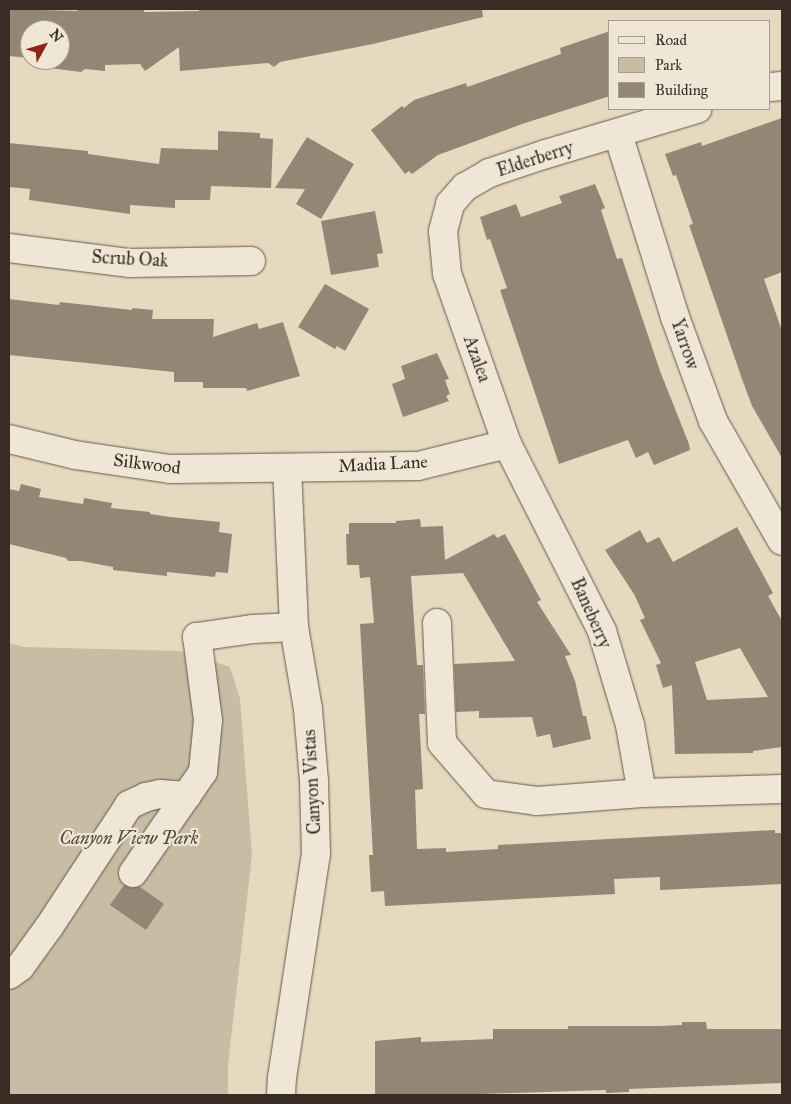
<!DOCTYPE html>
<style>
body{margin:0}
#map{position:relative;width:791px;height:1104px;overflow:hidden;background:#e7d9bf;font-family:"IM FELL Great Primer",serif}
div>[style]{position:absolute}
.green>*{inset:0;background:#c9bca5}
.building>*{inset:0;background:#938675}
.roads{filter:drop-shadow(0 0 1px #64574c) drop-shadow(0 0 1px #64574c)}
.minor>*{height:28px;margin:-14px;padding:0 14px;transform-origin:14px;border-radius:14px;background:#efe6d5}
span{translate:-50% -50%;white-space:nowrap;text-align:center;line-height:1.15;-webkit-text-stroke:4.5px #efe6d5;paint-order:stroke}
.street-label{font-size:18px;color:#382c25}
.park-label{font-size:18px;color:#55493f;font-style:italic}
.frame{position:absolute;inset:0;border:10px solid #382c25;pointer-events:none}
.legend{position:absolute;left:608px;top:20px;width:162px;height:90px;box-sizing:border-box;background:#efe6d5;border:1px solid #a69c8f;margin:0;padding:6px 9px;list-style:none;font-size:15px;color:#382c25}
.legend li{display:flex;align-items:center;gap:10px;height:25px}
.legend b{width:25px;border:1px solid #a69c8f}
.north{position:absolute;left:20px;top:20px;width:50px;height:50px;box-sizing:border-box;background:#efe6d5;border:1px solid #a69c8f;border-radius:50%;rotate:51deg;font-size:14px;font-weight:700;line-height:20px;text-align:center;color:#382c25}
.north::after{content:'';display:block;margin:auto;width:18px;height:22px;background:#8f2418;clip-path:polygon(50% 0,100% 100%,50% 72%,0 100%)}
</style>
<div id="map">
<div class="green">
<div style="clip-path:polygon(9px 643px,25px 647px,180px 651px,230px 667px,240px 699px,252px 855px,228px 1065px,228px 1095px,9px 1095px)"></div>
</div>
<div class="building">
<div style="clip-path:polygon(9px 9px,77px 11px,78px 9px,144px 9px,144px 12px,199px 11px,199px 9px,482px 9px,483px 17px,373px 44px,280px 62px,274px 67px,268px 63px,180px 71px,179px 47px,145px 71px,140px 64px,105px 65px,105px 71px,85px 69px,81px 72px,49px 68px,50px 61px,44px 60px,60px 60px,60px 30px,30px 30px,30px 58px,9px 56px)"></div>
<div style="clip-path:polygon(610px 31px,610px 96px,522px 124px,438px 155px,412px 174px,409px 171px,405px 174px,371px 130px,402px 106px,404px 108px,414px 100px,466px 83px,467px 87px,561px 54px,560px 48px)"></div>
<div style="clip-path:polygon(782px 118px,782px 272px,764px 279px,782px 331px,782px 458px,752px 406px,742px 379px,689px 225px,693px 224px,676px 175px,673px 176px,665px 154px,701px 142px,702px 146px)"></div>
<div style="clip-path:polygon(218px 131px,260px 133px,260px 138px,273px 139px,271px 188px,211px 186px,210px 200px,175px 200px,175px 208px,130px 205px,130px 214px,29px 200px,30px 189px,9px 187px,9px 143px,88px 151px,88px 154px,159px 164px,161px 148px,218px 150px)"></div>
<div style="clip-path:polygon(307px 137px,354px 164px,321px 219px,296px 204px,305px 189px,275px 188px)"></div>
<div style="clip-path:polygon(595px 184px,605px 208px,601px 210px,617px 259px,622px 258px,660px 371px,689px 444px,690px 450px,654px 465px,648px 452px,636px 458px,628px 440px,559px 464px,500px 290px,507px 288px,490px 239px,487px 240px,480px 217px,516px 204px,521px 217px,562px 203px,559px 196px)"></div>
<div style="clip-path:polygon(375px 211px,383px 253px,377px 254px,379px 267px,331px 275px,321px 221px)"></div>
<div style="clip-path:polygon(325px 284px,369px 309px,345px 351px,337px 346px,335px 349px,298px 327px)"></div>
<div style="clip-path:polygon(9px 299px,59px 305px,60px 302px,132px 310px,132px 308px,153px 310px,152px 319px,214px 319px,213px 337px,257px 323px,259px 329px,283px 322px,300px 376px,247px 391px,246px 388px,203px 388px,203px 382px,174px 382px,174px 372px,9px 355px)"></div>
<div style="clip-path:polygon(437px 353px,449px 379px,445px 380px,450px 394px,446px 396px,449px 401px,403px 417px,392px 384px,405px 379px,401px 366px)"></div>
<div style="clip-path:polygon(21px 484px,41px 489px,39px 497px,83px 504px,84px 498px,112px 503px,111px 508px,150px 512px,150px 514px,170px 517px,220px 522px,219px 532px,232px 534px,228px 573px,216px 572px,215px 577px,167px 572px,167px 576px,113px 570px,113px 567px,81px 561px,68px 561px,66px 558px,9px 544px,9px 489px,19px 491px)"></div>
<div style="clip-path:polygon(420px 519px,421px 527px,443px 526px,445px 560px,494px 534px,497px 538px,505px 534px,541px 600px,537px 602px,571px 655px,565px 656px,575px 681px,583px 716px,586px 716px,591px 739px,553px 748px,550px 734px,537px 737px,532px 717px,479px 718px,479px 711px,456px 712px,454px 664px,515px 661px,463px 573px,411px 576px,417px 665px,423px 665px,425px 714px,419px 714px,423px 789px,415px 790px,417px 849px,446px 848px,446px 852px,498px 849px,498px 845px,775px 830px,775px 833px,782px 833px,782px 884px,660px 890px,660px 877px,614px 879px,615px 894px,385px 906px,384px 891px,371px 892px,369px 855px,373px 855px,360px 624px,374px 623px,370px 577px,360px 578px,359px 565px,347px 565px,346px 534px,349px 534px,349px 523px,396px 523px,396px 521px)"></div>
<div style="clip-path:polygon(evenodd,737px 527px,773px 593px,768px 596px,782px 621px,782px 747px,753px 751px,753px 753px,675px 754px,672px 685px,663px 688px,656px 665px,661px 663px,640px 620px,645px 618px,634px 594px,605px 550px,640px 530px,647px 543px,659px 537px,673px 562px,737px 527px,740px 648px,768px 697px,707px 700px,695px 662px,740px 648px)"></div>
<div style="clip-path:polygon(124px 885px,131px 888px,140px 887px,164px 904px,146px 930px,110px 905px)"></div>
<div style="clip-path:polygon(682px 1022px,706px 1022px,707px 1029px,782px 1029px,782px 1083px,629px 1089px,629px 1092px,606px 1093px,606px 1090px,452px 1095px,375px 1095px,375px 1041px,421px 1037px,421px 1042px,493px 1039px,493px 1029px,568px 1029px,568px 1026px,659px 1026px,682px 1025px)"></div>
</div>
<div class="roads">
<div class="minor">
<div style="left:770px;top:87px;width:12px;rotate:-5deg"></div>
<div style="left:618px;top:134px;width:192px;rotate:72.7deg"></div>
<div style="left:675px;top:317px;width:111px;rotate:69.9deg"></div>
<div style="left:713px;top:421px;width:138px;rotate:60.1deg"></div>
<div style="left:9px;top:248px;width:122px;rotate:7.1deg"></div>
<div style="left:130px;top:263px;width:121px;rotate:-0.9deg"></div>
<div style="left:9px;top:439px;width:68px;rotate:13.6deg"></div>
<div style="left:75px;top:455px;width:96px;rotate:8.4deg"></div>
<div style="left:170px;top:469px;width:248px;rotate:-0.7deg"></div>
<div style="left:418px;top:466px;width:92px;rotate:-13.9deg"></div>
<div style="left:437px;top:623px;width:120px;rotate:87.6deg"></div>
<div style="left:442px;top:743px;width:67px;rotate:49.2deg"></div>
<div style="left:486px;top:794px;width:51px;rotate:7.8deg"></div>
<div style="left:537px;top:801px;width:105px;rotate:-4.4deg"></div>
<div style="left:642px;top:793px;width:140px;rotate:-1.6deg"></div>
<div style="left:642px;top:793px;width:69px;rotate:-100deg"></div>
<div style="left:630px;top:725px;width:98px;rotate:-106.6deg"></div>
<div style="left:602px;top:631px;width:210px;rotate:-116.9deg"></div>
<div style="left:507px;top:444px;width:180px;rotate:-109.4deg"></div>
<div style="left:447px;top:274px;width:43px;rotate:-95.3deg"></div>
<div style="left:443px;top:231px;width:28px;rotate:-75deg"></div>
<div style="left:450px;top:204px;width:23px;rotate:-49deg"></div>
<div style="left:465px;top:187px;width:28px;rotate:-30deg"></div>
<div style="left:489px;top:173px;width:60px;rotate:-18.4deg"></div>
<div style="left:546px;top:154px;width:158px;rotate:-16.6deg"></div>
<div style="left:133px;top:873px;width:123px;rotate:-55.3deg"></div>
<div style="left:203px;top:772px;width:52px;rotate:-84.5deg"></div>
<div style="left:208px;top:720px;width:84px;rotate:-97.5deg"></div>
<div style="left:197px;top:637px;width:57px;rotate:-8.1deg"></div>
<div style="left:253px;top:629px;width:41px;rotate:-2.8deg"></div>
<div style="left:9px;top:975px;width:14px;rotate:-36deg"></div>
<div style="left:20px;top:967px;width:49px;rotate:-54.1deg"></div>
<div style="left:49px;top:927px;width:146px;rotate:-56.7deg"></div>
<div style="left:129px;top:805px;width:19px;rotate:-25deg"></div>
<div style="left:146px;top:797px;width:14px;rotate:-12deg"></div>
<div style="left:160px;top:794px;width:27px;rotate:4deg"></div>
<div style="left:281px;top:1095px;width:17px;rotate:-87deg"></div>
<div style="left:282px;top:1078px;width:227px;rotate:-81.4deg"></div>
<div style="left:316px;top:854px;width:73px;rotate:-91.6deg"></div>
<div style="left:314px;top:781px;width:72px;rotate:-94.8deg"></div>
<div style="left:308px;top:709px;width:83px;rotate:-99.7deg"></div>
<div style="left:294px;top:627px;width:159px;rotate:-92.5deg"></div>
</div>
</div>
<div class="street-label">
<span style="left:535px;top:159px;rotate:-18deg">Elderberry</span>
<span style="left:130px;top:259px;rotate:3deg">Scrub Oak</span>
<span style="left:685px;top:344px;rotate:71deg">Yarrow</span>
<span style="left:477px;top:359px;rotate:70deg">Azalea</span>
<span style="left:147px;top:464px;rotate:7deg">Silkwood</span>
<span style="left:383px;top:464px;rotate:-3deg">Madia Lane</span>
<span style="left:591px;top:613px;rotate:66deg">Baneberry</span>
<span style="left:312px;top:782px;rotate:-93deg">Canyon Vistas</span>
</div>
<div class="park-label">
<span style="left:129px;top:838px">Canyon View Park</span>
</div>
<div class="frame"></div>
<ul class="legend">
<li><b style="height:6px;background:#efe6d5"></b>Road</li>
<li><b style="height:14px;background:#c9bca5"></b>Park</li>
<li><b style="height:14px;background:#938675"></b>Building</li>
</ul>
<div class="north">N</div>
</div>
